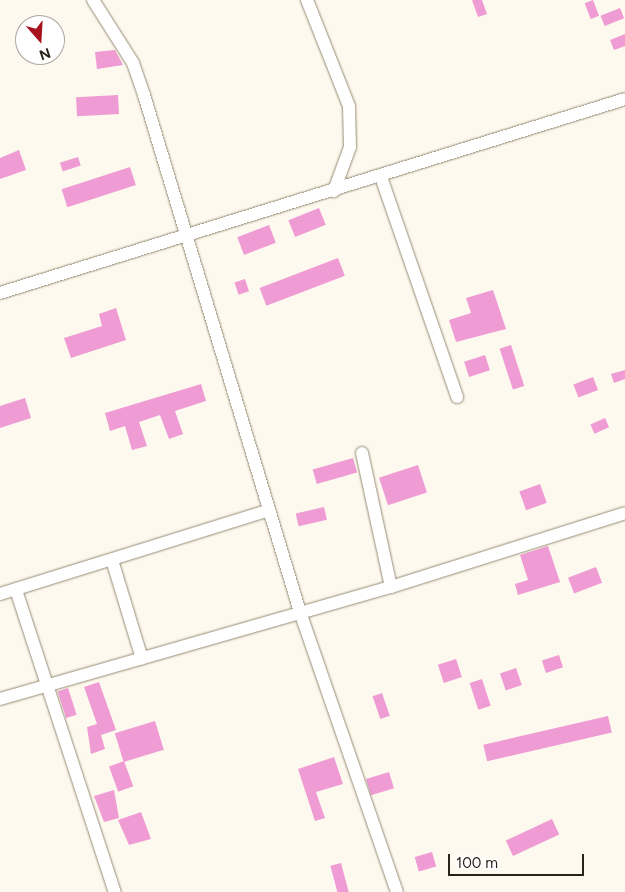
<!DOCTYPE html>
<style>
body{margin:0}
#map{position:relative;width:625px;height:892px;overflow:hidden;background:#fef9ef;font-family:Figtree,sans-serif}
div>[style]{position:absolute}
.building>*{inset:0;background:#ef9bd4;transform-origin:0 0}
.roads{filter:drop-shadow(0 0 1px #968b74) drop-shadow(0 0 1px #968b74)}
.minor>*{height:12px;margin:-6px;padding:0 6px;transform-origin:6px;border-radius:6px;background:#fff}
span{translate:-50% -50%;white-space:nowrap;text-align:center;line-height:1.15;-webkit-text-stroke:4.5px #fff;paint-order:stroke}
.north{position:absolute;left:15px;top:15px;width:50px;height:50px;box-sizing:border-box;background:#fff;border:1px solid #a9a7a3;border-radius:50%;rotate:161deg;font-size:14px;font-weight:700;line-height:20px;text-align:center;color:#29241a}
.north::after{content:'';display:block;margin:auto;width:18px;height:22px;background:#a8121f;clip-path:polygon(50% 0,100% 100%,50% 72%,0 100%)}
.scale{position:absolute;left:448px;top:854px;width:136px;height:22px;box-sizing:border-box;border:2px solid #29241a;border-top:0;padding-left:6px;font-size:15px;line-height:18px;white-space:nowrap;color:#29241a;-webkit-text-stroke:4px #fff;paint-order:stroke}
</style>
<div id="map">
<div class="building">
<div style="clip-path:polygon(472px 0,482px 0,487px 14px,478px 17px)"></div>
<div style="left:593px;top:0;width:17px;height:9px;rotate:69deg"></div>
<div style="left:620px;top:8px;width:11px;height:21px;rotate:68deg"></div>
<div style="clip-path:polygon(625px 34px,625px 46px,614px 50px,610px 40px)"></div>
<div style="clip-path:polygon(115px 50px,123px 65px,97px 69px,95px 52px)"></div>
<div style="left:118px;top:95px;width:19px;height:42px;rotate:87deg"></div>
<div style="clip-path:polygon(19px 150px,26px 170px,0 179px,0 158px)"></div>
<div style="left:78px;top:157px;width:9px;height:19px;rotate:72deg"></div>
<div style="left:130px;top:167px;width:19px;height:72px;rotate:72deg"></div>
<div style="left:319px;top:208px;width:18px;height:33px;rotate:68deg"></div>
<div style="left:269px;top:225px;width:19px;height:34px;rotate:69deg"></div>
<div style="left:338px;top:258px;width:19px;height:84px;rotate:69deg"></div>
<div style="left:245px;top:279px;width:13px;height:11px;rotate:72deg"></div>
<div style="clip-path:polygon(493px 290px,506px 329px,456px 342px,449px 320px,471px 313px,466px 298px)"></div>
<div style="clip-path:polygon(116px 308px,126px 340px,71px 358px,64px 338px,102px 326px,99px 314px)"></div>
<div style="left:511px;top:345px;width:43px;height:12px;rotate:72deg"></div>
<div style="left:485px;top:355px;width:16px;height:22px;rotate:72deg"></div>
<div style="clip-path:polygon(625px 370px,625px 379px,614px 383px,611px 374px)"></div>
<div style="left:593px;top:377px;width:14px;height:21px;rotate:69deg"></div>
<div style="clip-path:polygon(201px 384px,206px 401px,175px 411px,183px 434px,169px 439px,160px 415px,139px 422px,147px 446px,132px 450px,125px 426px,110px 431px,105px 413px)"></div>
<div style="clip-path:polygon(25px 398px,31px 418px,0 428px,0 406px)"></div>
<div style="left:605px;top:418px;width:10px;height:16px;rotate:66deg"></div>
<div style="left:353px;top:458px;width:15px;height:42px;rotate:74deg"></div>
<div style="left:418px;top:465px;width:29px;height:41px;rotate:72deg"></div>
<div style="left:540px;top:484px;width:20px;height:22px;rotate:70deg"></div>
<div style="left:324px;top:507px;width:13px;height:29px;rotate:77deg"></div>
<div style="clip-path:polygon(548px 546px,560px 582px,518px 595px,515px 584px,528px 580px,520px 555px)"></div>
<div style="left:596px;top:567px;width:17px;height:30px;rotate:69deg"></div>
<div style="left:559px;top:655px;width:13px;height:18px;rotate:72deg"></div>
<div style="left:456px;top:659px;width:19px;height:19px;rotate:72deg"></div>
<div style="left:516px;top:668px;width:18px;height:17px;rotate:71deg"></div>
<div style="left:482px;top:679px;width:28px;height:13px;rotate:72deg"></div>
<div style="clip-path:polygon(99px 682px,116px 730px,101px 735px,105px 749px,91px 754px,87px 727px,97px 724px,84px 687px)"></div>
<div style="left:68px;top:688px;width:28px;height:11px;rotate:72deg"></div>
<div style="left:382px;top:693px;width:24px;height:10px;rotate:71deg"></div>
<div style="left:608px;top:716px;width:17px;height:128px;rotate:77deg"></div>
<div style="left:155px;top:721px;width:30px;height:42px;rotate:73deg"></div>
<div style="clip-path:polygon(334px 757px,343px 784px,316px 792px,325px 818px,315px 821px,298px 769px)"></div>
<div style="left:124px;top:761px;width:27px;height:16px;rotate:70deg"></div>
<div style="left:389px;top:772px;width:17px;height:24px;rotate:73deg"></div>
<div style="clip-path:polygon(114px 790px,119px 818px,104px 822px,94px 796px)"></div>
<div style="clip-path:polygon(141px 812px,151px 839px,129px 845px,118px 820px)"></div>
<div style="left:552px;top:819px;width:17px;height:51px;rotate:65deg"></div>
<div style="left:432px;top:852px;width:15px;height:18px;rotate:74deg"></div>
<div style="left:341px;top:863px;width:30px;height:11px;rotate:75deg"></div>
</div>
<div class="roads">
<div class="minor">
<div style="left:93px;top:0;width:75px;rotate:57.6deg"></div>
<div style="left:133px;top:63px;width:34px;rotate:71deg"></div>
<div style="left:144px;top:95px;width:540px;rotate:73.21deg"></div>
<div style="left:300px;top:612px;width:296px;rotate:70.9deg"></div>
<div style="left:307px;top:0;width:114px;rotate:68.4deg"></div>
<div style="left:349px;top:106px;width:41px;rotate:88.6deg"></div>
<div style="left:350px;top:147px;width:47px;rotate:110deg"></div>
<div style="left:381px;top:177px;width:233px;rotate:70.9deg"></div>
<div style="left:0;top:293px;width:654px;rotate:-17.24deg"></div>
<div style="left:362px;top:453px;width:137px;rotate:77.8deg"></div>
<div style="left:112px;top:560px;width:103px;rotate:73.1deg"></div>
<div style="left:16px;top:590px;width:318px;rotate:71.9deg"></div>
<div style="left:0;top:594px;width:282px;rotate:-17.3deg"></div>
<div style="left:0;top:699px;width:407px;rotate:-16deg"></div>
<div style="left:391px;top:587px;width:245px;rotate:-17.5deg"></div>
</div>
</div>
<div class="north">N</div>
<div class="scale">100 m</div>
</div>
